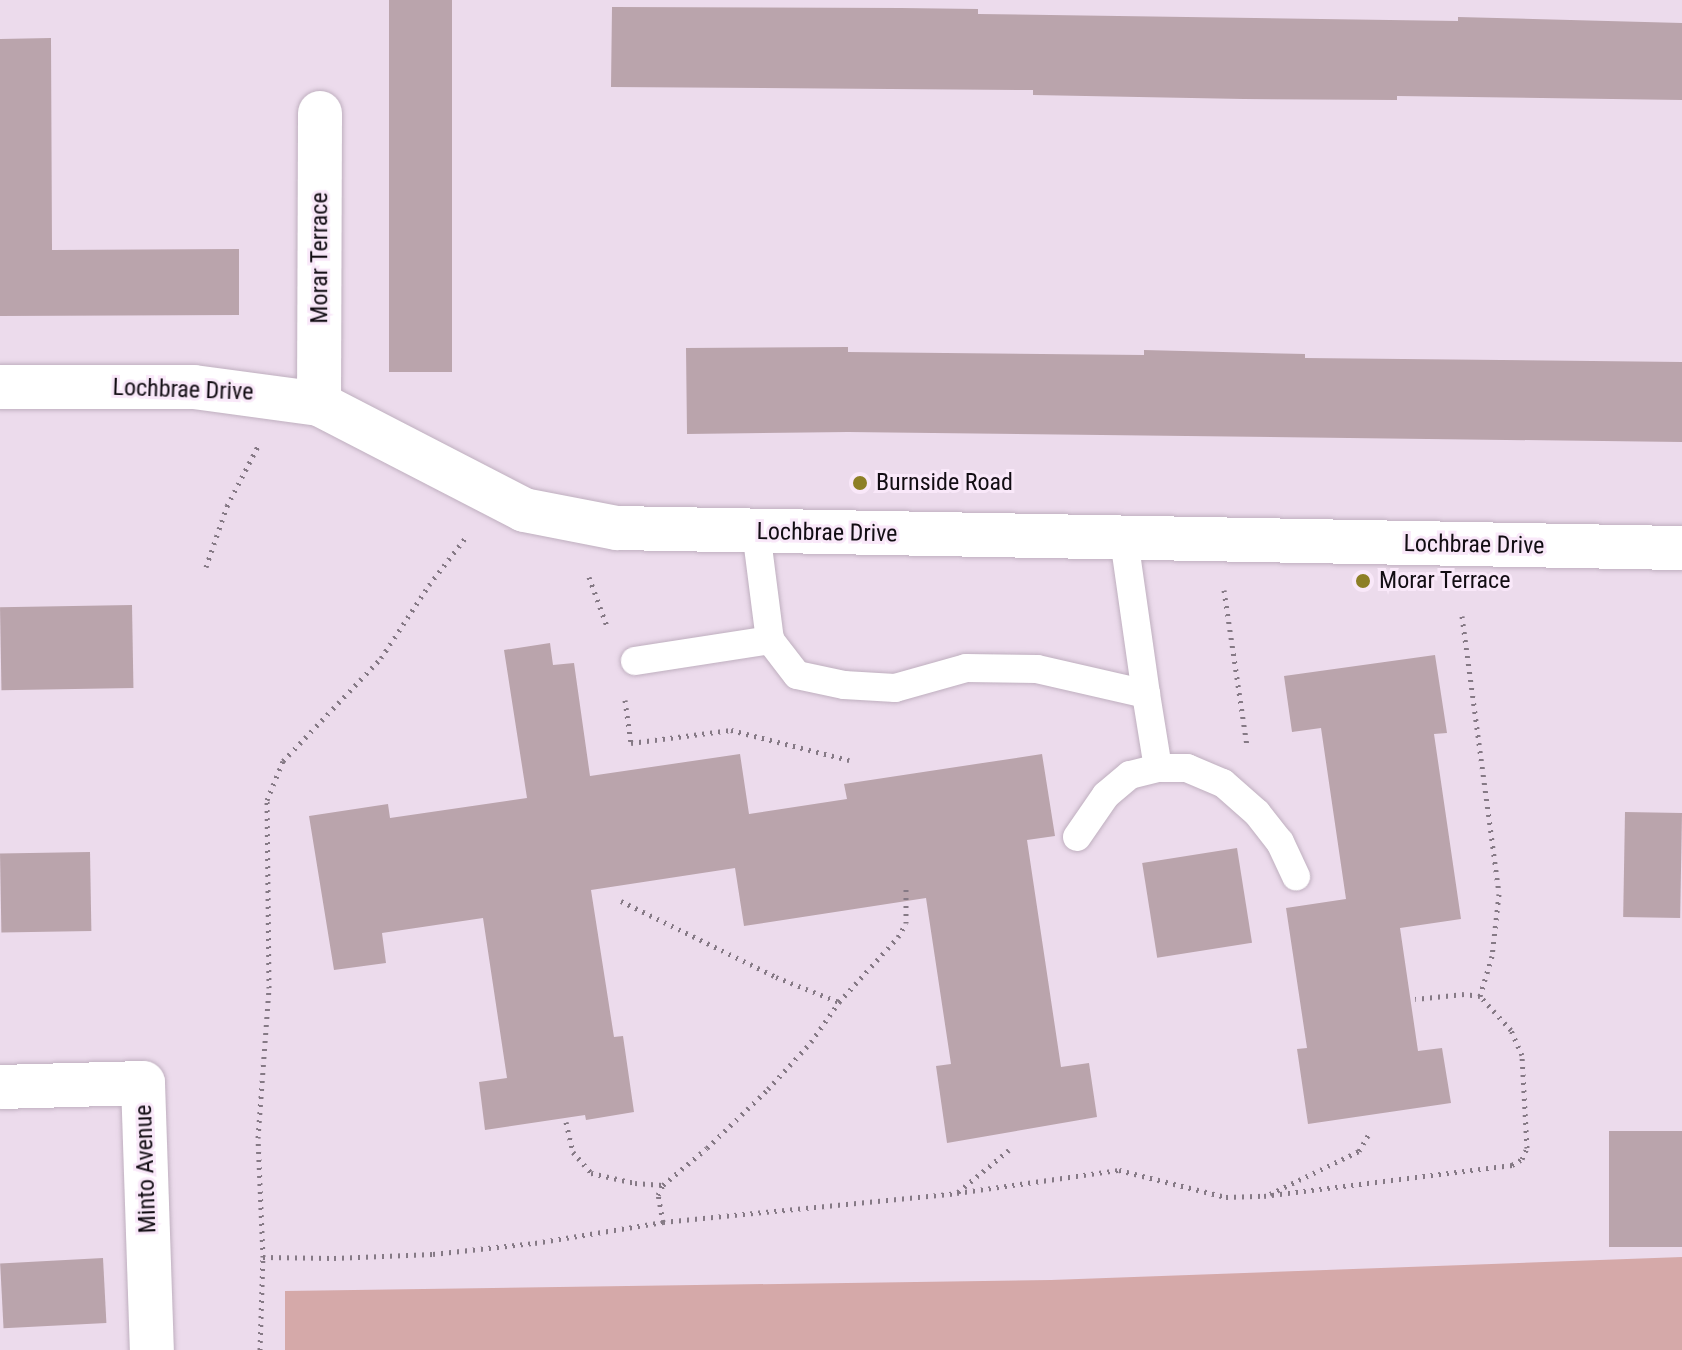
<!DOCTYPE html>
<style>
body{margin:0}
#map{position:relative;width:1682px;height:1350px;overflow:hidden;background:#ecdbec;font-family:"Roboto Condensed",sans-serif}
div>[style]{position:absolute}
.green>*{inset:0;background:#d5a9a9}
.building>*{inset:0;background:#baa4ac;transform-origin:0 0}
.path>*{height:5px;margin-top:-2.5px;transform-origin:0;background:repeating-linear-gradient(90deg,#857985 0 2px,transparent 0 8px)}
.roads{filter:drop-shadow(0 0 2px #bfafbf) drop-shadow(0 0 2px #bfafbf)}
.lane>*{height:28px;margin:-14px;padding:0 14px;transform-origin:14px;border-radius:14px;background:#fff}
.street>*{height:44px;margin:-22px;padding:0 22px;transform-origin:22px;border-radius:22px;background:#fff}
.dots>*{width:22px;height:22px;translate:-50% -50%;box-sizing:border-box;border:4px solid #f9e8f9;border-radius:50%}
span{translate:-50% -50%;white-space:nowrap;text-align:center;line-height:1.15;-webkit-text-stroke:6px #f9e8f9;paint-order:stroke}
.street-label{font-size:24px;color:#120d13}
.poi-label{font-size:24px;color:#120d13}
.left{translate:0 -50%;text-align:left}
</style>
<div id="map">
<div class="green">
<div style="clip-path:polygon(1682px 1257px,1682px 1350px,285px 1350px,285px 1291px,1051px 1280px)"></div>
</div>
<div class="building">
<div style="left:389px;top:0;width:63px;height:372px"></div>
<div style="clip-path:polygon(612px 7px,901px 8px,978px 9px,978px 14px,1458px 21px,1458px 17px,1682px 23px,1682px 100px,1397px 96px,1397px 100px,1244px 99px,1033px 95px,1033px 90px,611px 87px)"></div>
<div style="clip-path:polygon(51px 38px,52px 250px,239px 249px,239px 315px,0 316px,0 39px)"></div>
<div style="clip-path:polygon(848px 347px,848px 352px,1144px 355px,1144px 350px,1305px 354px,1305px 358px,1682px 362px,1682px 442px,848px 432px,687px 434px,686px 348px)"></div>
<div style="left:132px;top:605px;width:83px;height:132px;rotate:89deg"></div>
<div style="clip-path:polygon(550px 643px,553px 665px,574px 663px,590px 776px,740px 754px,749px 814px,847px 799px,844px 784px,1042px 754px,1055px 836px,1027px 840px,1061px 1067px,1089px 1063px,1097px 1117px,947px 1143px,936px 1066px,951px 1064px,926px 898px,744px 926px,735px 868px,591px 890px,614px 1037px,623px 1036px,634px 1112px,586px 1120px,585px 1115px,485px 1130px,479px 1082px,507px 1078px,483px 918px,382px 933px,386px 963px,334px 970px,309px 816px,388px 804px,390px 818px,527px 798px,504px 650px)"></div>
<div style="clip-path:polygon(1435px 655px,1447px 733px,1434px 734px,1461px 919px,1400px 928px,1418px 1051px,1442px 1048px,1451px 1103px,1308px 1124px,1297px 1049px,1307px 1048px,1286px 908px,1346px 899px,1321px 728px,1292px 732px,1284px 676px)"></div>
<div style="left:1625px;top:812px;width:57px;height:105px;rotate:1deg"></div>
<div style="left:1237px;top:848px;width:96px;height:96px;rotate:81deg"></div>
<div style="left:90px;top:852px;width:79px;height:90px;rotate:89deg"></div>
<div style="left:1609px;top:1131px;width:73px;height:116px"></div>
<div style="left:103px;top:1258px;width:65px;height:103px;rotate:87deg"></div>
</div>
<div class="path">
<div style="left:206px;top:567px;width:65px;rotate:-71deg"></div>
<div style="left:227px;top:506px;width:68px;rotate:-62.7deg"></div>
<div style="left:589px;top:577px;width:55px;rotate:69.9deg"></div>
<div style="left:1224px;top:590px;width:158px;rotate:81.6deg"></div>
<div style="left:1462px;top:616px;width:280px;rotate:82.4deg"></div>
<div style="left:1499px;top:894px;width:62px;rotate:96.4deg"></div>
<div style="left:1492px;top:956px;width:42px;rotate:106.7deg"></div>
<div style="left:625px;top:700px;width:43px;rotate:82.1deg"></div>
<div style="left:631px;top:743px;width:101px;rotate:-7.4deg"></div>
<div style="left:731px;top:730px;width:122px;rotate:14.3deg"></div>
<div style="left:621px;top:901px;width:173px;rotate:26.1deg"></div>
<div style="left:776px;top:977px;width:68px;rotate:21.6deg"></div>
<div style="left:566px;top:1122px;width:31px;rotate:77deg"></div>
<div style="left:573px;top:1152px;width:28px;rotate:49deg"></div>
<div style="left:591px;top:1173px;width:45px;rotate:12.8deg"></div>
<div style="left:635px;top:1183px;width:28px;rotate:4deg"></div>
<div style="left:958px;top:1192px;width:66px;rotate:-39.5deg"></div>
<div style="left:1270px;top:1194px;width:99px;rotate:-25.8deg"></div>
<div style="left:1359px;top:1151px;width:20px;rotate:-60deg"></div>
<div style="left:663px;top:1222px;width:27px;rotate:-100deg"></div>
<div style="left:658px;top:1195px;width:11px;rotate:-63deg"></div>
<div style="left:663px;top:1185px;width:57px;rotate:-40.1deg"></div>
<div style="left:707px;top:1148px;width:85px;rotate:-44deg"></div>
<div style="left:768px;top:1089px;width:64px;rotate:-47.5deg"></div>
<div style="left:811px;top:1042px;width:49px;rotate:-55deg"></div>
<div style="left:839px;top:1002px;width:88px;rotate:-47.8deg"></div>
<div style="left:898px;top:937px;width:16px;rotate:-60deg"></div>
<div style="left:906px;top:923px;width:39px;rotate:-90deg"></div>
<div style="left:263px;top:1257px;width:71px;rotate:0.8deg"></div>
<div style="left:334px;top:1258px;width:99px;rotate:-2.3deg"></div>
<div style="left:433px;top:1254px;width:103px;rotate:-6.2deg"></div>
<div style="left:535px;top:1243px;width:130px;rotate:-9.3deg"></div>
<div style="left:663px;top:1222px;width:295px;rotate:-5.6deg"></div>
<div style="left:957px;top:1193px;width:164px;rotate:-8.1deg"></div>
<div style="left:1119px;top:1170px;width:110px;rotate:14.2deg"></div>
<div style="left:1226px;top:1197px;width:38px;rotate:-2deg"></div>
<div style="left:1264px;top:1196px;width:250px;rotate:-7.1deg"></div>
<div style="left:1512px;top:1165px;width:12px;rotate:-31deg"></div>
<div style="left:1522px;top:1159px;width:12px;rotate:-66deg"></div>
<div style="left:1527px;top:1148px;width:93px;rotate:-93.1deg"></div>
<div style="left:1522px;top:1055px;width:27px;rotate:-114deg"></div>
<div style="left:1511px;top:1030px;width:46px;rotate:-132.4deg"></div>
<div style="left:1480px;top:996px;width:16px;rotate:-173deg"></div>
<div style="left:1464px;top:994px;width:49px;rotate:174.2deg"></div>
<div style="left:260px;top:1350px;width:93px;rotate:-88.2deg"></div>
<div style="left:263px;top:1257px;width:119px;rotate:-92.4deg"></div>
<div style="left:258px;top:1138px;width:150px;rotate:-85.8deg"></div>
<div style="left:269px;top:988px;width:188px;rotate:-90.6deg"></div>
<div style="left:267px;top:800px;width:42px;rotate:-67.7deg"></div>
<div style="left:283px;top:761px;width:142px;rotate:-46.4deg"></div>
<div style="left:381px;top:658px;width:87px;rotate:-56.7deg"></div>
<div style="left:429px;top:585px;width:61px;rotate:-52.4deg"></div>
</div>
<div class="roads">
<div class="lane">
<div style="left:756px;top:531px;width:110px;rotate:82.7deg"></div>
<div style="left:770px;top:640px;width:44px;rotate:52.4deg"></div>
<div style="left:797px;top:675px;width:48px;rotate:12deg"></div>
<div style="left:844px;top:685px;width:51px;rotate:3.4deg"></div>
<div style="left:895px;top:688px;width:74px;rotate:-15.7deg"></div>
<div style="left:966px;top:668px;width:71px;rotate:0.8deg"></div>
<div style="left:1037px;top:669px;width:112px;rotate:12.9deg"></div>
<div style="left:1146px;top:694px;width:157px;rotate:-98.1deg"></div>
<div style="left:635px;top:661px;width:137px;rotate:-8.8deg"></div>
<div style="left:1146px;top:694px;width:75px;rotate:80.8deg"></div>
<div style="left:1077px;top:837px;width:51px;rotate:-55.4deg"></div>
<div style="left:1106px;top:795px;width:31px;rotate:-40deg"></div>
<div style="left:1130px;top:775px;width:29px;rotate:-14deg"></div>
<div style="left:1158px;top:768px;width:29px"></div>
<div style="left:1187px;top:768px;width:39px;rotate:23deg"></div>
<div style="left:1223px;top:783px;width:45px;rotate:41.4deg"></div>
<div style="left:1257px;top:813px;width:37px;rotate:52deg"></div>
<div style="left:1280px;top:842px;width:38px;rotate:65deg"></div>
</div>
<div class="street">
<div style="left:0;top:387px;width:194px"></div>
<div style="left:194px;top:387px;width:126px;rotate:7.7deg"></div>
<div style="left:319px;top:404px;width:231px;rotate:27.3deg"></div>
<div style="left:524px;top:510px;width:95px;rotate:11deg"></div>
<div style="left:617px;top:528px;width:1065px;rotate:1.08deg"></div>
<div style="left:319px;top:404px;width:291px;rotate:-89.8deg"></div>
<div style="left:0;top:1087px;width:143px;rotate:-1.6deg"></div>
<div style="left:143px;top:1083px;width:267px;rotate:88.1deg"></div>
</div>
</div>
<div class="dots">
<div style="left:860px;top:483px;background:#8d7f26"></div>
<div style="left:1363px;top:581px;background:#8d7f26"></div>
</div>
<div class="street-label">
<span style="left:320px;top:258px;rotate:-90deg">Morar Terrace</span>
<span style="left:183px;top:390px;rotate:2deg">Lochbrae Drive</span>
<span style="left:827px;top:533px;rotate:1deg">Lochbrae Drive</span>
<span style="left:1474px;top:545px;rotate:1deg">Lochbrae Drive</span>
<span style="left:146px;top:1169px;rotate:-92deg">Minto Avenue</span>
</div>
<div class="poi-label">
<span class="left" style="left:876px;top:483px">Burnside Road</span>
<span class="left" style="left:1379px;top:581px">Morar Terrace</span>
</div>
</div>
